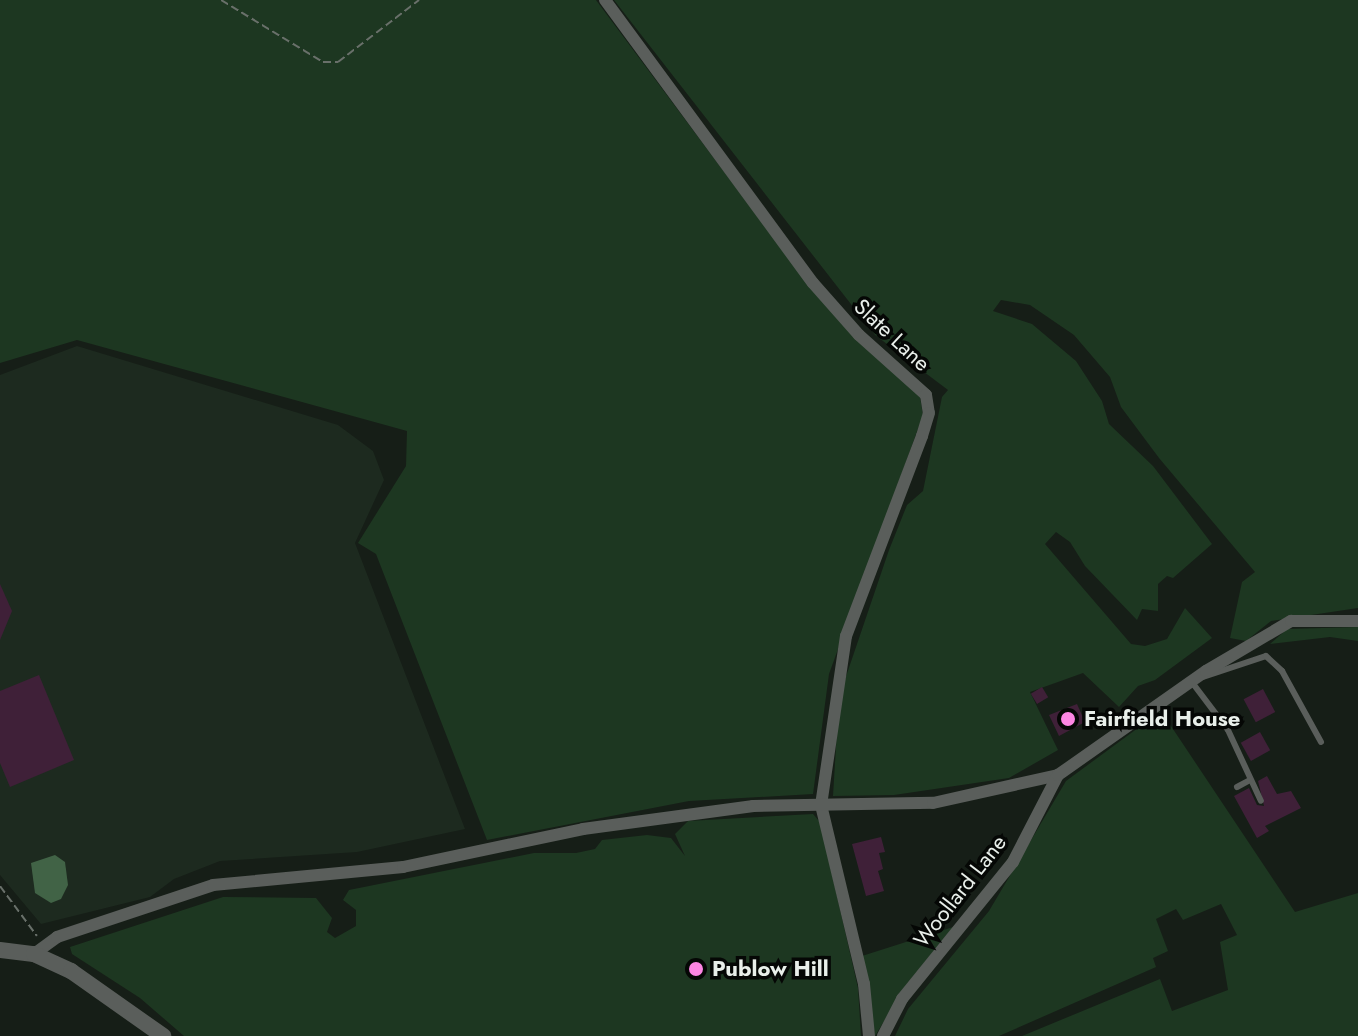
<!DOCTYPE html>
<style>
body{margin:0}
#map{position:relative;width:1358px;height:1036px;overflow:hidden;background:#161e17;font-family:Jost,sans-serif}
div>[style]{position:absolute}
.built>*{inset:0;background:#1d2a1f}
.green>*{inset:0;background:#1d3721}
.water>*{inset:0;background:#416346}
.building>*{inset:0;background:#3f2038;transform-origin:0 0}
.path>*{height:2px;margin-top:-1px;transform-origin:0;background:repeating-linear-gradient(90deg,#69706a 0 8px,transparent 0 12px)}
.service>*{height:6px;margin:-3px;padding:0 3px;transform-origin:3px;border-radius:3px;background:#5a5e5b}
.minor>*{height:12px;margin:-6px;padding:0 6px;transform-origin:6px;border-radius:6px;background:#5a5e5b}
.tertiary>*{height:16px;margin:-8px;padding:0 8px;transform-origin:8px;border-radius:8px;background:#5a5e5b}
.dots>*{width:22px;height:22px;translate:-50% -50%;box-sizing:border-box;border:4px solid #050705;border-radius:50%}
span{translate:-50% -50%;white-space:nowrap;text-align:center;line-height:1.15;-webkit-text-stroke:7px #050705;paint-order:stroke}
.street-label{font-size:22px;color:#e9efea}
.poi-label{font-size:22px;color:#e9efea;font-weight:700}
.left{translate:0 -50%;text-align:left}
</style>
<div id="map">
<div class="built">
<div style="clip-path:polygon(77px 346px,338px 425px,373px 451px,384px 480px,355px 543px,465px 829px,357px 852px,220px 861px,174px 879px,150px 897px,41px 924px,0 875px,0 375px)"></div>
</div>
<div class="green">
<div style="clip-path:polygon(0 0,596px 0,809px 286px,920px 397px,923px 415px,829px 674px,813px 794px,689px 801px,487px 840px,376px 554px,358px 543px,406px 466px,407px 431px,77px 340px,0 363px)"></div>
<div style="clip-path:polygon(614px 0,1358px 0,1358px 608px,1271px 621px,1246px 641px,1230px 638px,1242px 582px,1255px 572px,1159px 458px,1121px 407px,1110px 377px,1074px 335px,1030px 305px,1001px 300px,993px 311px,1032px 324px,1076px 361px,1102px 401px,1109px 424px,1153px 466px,1212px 544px,1173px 578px,1167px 576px,1158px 584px,1158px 611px,1142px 609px,1137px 620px,1085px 566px,1070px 542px,1056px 532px,1045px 544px,1131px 644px,1145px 646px,1167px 639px,1185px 608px,1212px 638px,1155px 680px,1138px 686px,1119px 707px,1083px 673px,1030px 692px,1058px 750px,1009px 778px,894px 795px,833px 796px,839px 697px,889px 550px,907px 505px,923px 491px,942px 397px,948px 390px,875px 335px)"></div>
<div style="clip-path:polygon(1358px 627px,1358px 641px,1330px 637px,1270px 644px,1287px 629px)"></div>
<div style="clip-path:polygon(1161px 711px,1295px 912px,1358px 893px,1358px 1036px,1022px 1036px,1160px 979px,1172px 1011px,1228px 990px,1220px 942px,1237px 935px,1221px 904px,1183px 920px,1176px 909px,1156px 919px,1168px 951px,1153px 958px,1156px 967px,999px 1036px,895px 1036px,908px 1009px,989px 911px,1066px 781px)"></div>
<div style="clip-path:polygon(813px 814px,820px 822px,858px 988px,861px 1036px,184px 1036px,140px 998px,72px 954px,70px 947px,223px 897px,316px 898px,332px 918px,327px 932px,335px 938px,356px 926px,356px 910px,343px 900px,349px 890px,534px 853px,576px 853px,595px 849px,602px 840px,647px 835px,671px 838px,685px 856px,675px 834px,688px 821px)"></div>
<div style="clip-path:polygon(953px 927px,906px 985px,875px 1036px,862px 956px)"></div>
</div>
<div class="water">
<div style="clip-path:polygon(55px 855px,65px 862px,68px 885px,61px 899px,51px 903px,35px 893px,31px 863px)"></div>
</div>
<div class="building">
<div style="clip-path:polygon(0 584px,12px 611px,0 640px)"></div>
<div style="clip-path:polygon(39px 675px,74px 760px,10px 787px,0 763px,0 691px)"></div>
<div style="left:1042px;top:687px;width:12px;height:13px;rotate:59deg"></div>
<div style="left:1263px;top:689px;width:26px;height:22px;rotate:62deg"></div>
<div style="clip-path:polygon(1077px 704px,1085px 722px,1059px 736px,1049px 715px)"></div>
<div style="left:1260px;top:732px;width:21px;height:22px;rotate:61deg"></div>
<div style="clip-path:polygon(1267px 776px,1277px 794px,1291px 791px,1301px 808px,1265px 826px,1269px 831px,1257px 838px,1234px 796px,1249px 788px,1257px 805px,1264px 806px,1258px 781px)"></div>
<div style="clip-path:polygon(881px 837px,885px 852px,879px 853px,883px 869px,878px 871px,884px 891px,866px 896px,852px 844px)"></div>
</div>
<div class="path">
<div style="left:221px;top:0;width:119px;rotate:31.3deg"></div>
<div style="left:323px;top:62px;width:15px"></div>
<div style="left:338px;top:62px;width:102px;rotate:-37.4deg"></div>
<div style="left:0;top:886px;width:62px;rotate:53.5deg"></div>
</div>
<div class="service">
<div style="left:1203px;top:677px;width:66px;rotate:-18.4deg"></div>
<div style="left:1266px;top:656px;width:22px;rotate:43deg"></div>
<div style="left:1282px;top:671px;width:81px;rotate:61.2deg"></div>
<div style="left:1191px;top:681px;width:61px;rotate:52.9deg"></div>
<div style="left:1228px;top:730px;width:78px;rotate:65.1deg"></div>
<div style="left:1237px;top:787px;width:15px;rotate:-28deg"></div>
</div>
<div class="minor">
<div style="left:605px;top:0;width:351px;rotate:53.7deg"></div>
<div style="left:813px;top:283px;width:69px;rotate:48.5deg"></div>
<div style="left:859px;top:335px;width:90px;rotate:41.8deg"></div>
<div style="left:926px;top:395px;width:18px;rotate:81deg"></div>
<div style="left:929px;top:413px;width:24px;rotate:107deg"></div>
<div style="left:922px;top:436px;width:214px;rotate:110.8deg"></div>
<div style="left:846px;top:636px;width:171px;rotate:98.4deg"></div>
<div style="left:821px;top:805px;width:184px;rotate:76.5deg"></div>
<div style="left:864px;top:984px;width:52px;rotate:84.5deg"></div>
<div style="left:34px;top:954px;width:29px;rotate:-36deg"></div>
<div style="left:57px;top:937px;width:164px;rotate:-18.4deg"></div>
<div style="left:213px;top:885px;width:191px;rotate:-5.4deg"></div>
<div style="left:403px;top:867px;width:184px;rotate:-11.9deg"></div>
<div style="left:583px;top:829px;width:172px;rotate:-7.7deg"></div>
<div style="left:753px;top:806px;width:180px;rotate:-1deg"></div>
<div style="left:933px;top:803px;width:128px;rotate:-12.6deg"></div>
<div style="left:883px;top:1036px;width:42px;rotate:-62.8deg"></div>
<div style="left:902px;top:999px;width:176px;rotate:-51deg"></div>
<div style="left:1013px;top:862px;width:98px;rotate:-62.7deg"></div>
<div style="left:1058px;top:775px;width:181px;rotate:-35.1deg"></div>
<div style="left:1206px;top:671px;width:99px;rotate:-30.5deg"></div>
<div style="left:1291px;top:621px;width:67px"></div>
</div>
<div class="tertiary">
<div style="left:0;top:950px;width:34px;rotate:7deg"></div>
<div style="left:34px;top:954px;width:41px;rotate:24.7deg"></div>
<div style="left:71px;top:971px;width:113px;rotate:35.2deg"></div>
</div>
<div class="dots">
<div style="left:1068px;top:719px;background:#fd86e3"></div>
<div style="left:696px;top:969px;background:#fd86e3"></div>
</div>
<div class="street-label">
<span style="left:892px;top:335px;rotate:43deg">Slate Lane</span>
<span style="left:960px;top:891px;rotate:-52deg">Woollard Lane</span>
</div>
<div class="poi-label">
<span class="left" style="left:1084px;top:719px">Fairfield House</span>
<span class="left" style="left:712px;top:969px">Publow Hill</span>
</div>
</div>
